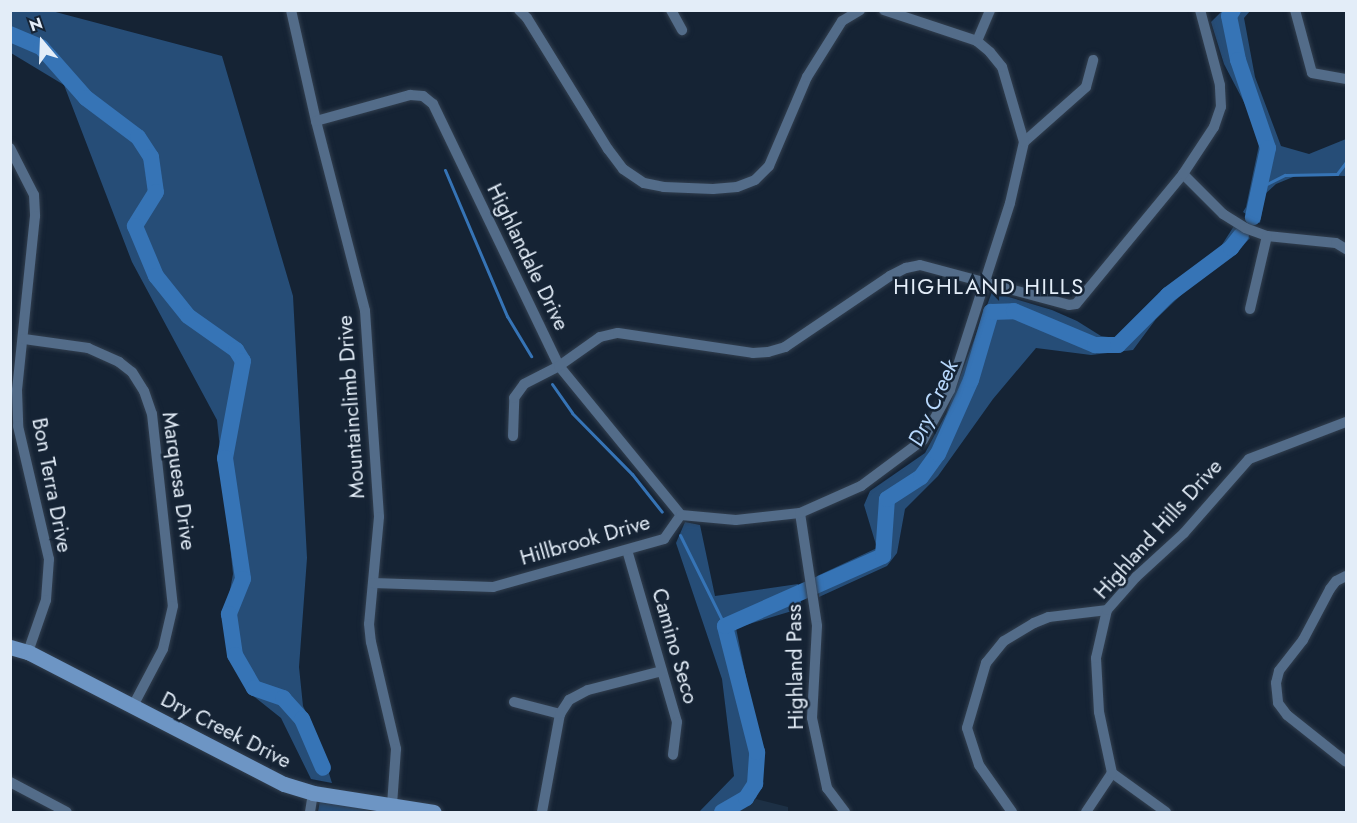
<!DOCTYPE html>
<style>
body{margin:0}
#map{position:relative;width:1357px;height:823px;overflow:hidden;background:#152334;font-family:Jost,sans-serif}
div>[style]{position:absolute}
.built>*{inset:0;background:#1d3045}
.green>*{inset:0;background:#264d77}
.stream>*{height:3px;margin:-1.5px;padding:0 1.5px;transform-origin:1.5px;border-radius:1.5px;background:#3674b6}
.river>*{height:16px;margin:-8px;padding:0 8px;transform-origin:8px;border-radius:8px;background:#3674b6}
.roads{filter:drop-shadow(0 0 2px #323f4f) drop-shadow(0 0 2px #323f4f)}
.street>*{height:10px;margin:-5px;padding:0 5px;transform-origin:5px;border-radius:5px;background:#536c89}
.secondary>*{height:15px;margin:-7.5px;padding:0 7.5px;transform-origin:7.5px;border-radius:7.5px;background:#6d95c4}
span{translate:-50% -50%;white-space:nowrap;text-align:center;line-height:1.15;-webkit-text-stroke:5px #152334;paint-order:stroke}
.street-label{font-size:21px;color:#e3edf8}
.neighbourhood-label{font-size:22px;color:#e3edf8;letter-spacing:1.5px}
.water-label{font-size:22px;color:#b8d8fc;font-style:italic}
.frame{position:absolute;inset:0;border:12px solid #e3edf8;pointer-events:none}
.north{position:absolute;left:12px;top:12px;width:60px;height:60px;-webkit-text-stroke:4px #152334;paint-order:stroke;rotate:341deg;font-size:16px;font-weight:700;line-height:24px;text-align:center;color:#e3edf8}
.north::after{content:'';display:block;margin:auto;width:21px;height:27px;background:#e3edf8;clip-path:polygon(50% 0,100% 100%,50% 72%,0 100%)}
</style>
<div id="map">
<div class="built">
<div style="clip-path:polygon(756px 799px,788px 807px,788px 812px,735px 812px)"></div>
</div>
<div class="green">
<div style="clip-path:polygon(48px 10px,222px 56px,293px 296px,307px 558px,299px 667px,303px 706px,317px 735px,332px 783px,311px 779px,281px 718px,252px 695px,230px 661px,225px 617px,233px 574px,217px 420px,132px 262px,64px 85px,11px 53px,11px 11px)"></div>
<div style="clip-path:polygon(1222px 11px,1250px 11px,1244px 18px,1255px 77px,1281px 146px,1309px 154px,1346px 139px,1346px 176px,1298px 175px,1276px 184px,1265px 194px,1260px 223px,1243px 212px,1246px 207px,1259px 145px,1247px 108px,1224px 64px,1211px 22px)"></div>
<div style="clip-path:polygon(1234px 226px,1250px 238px,1236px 253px,1199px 278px,1156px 319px,1133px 350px,1091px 355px,1036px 348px,993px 399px,938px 476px,905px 509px,897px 553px,887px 566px,819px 597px,817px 576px,877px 548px,864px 505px,870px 491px,925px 453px,946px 414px,992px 292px,1052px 310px,1077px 321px,1101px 336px,1116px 338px,1181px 276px,1216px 254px)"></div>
<div style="clip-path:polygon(685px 522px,700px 525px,715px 596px,798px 584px,802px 608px,736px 628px,762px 756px,763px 777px,756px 798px,735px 812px,699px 812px,734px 776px,722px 679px,676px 543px)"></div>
<div style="clip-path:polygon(320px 800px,377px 812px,318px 812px)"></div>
</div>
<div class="stream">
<div style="left:445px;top:170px;width:159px;rotate:67deg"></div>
<div style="left:507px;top:316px;width:47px;rotate:59deg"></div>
<div style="left:1259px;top:188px;width:29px;rotate:-27deg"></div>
<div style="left:1285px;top:175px;width:52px;rotate:-1.1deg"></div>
<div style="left:1337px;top:174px;width:15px;rotate:-53deg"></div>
<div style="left:552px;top:384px;width:35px;rotate:55deg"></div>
<div style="left:572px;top:413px;width:86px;rotate:45.5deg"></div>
<div style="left:632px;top:474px;width:48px;rotate:51.7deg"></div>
<div style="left:680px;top:535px;width:102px;rotate:63.7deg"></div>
</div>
<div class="river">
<div style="left:1233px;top:10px;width:7px;rotate:124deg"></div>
<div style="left:1229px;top:16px;width:45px;rotate:78.4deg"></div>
<div style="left:1238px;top:60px;width:93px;rotate:71.2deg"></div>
<div style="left:1268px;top:148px;width:71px;rotate:102.3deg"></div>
<div style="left:10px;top:34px;width:34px;rotate:23deg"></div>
<div style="left:41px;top:47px;width:68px;rotate:48.6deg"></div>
<div style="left:86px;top:98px;width:65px;rotate:36.9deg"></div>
<div style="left:138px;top:137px;width:24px;rotate:57deg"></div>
<div style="left:151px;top:157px;width:35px;rotate:82deg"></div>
<div style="left:156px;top:192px;width:40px;rotate:122deg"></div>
<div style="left:135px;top:226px;width:54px;rotate:67.2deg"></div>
<div style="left:156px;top:276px;width:51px;rotate:51.3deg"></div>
<div style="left:188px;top:316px;width:59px;rotate:35.3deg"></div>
<div style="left:236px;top:350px;width:13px;rotate:58deg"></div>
<div style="left:243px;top:361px;width:99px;rotate:100.5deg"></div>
<div style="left:225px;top:458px;width:122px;rotate:81.5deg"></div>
<div style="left:243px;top:579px;width:38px;rotate:112deg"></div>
<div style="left:229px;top:614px;width:41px;rotate:81.7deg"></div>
<div style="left:235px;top:655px;width:38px;rotate:60deg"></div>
<div style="left:254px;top:688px;width:31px;rotate:19deg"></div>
<div style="left:283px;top:698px;width:28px;rotate:48deg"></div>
<div style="left:302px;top:719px;width:53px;rotate:66.8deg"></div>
<div style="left:722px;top:812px;width:28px;rotate:-30deg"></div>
<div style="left:746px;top:798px;width:17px;rotate:-57deg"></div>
<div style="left:755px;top:784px;width:32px;rotate:-86deg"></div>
<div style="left:757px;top:752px;width:130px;rotate:-104.3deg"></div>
<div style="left:725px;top:626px;width:173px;rotate:-23.9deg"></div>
<div style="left:883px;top:556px;width:57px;rotate:-86deg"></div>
<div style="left:887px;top:499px;width:40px;rotate:-32.9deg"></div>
<div style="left:921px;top:477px;width:29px;rotate:-54deg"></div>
<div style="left:938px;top:454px;width:81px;rotate:-66deg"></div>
<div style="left:971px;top:380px;width:71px;rotate:-73.6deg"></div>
<div style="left:991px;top:312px;width:23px;rotate:-2deg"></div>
<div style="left:1014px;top:311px;width:88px;rotate:22.8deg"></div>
<div style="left:1095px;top:345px;width:23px"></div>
<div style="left:1118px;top:345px;width:71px;rotate:-45deg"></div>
<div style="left:1168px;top:295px;width:79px;rotate:-36.7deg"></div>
<div style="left:1231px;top:248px;width:16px;rotate:-52deg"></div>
</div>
<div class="roads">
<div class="street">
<div style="left:291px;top:10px;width:114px;rotate:77.3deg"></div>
<div style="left:316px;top:121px;width:196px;rotate:75.5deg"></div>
<div style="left:365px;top:311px;width:206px;rotate:86.1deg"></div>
<div style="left:379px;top:517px;width:107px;rotate:95.3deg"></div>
<div style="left:369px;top:624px;width:18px;rotate:84deg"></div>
<div style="left:371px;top:642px;width:110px;rotate:76.8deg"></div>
<div style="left:396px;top:749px;width:56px;rotate:94.1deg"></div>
<div style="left:519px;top:10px;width:11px;rotate:45deg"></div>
<div style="left:527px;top:18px;width:154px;rotate:58.3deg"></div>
<div style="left:608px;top:149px;width:25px;rotate:53deg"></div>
<div style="left:623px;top:169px;width:25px;rotate:34deg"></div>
<div style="left:644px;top:183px;width:20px;rotate:11deg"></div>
<div style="left:664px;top:187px;width:49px;rotate:2.3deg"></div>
<div style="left:713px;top:189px;width:24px;rotate:-5deg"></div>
<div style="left:737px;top:187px;width:19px;rotate:-21deg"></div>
<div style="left:755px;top:180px;width:20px;rotate:-45deg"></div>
<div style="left:769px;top:166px;width:97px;rotate:-66.9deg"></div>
<div style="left:807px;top:77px;width:66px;rotate:-58deg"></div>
<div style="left:842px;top:21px;width:21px;rotate:-31deg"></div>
<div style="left:671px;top:10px;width:23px;rotate:61deg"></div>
<div style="left:1295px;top:10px;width:65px;rotate:74.9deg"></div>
<div style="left:1312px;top:73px;width:35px;rotate:10deg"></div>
<div style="left:977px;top:41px;width:34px;rotate:-67deg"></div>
<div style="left:316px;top:121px;width:98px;rotate:-15.5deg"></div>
<div style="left:410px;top:95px;width:13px;rotate:4deg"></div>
<div style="left:423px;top:96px;width:13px;rotate:39deg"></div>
<div style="left:433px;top:104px;width:291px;rotate:64.3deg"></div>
<div style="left:559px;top:366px;width:193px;rotate:50.7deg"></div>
<div style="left:1024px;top:142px;width:83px;rotate:-41.6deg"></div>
<div style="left:1086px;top:87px;width:28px;rotate:-75deg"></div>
<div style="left:10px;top:148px;width:53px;rotate:62.9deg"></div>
<div style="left:34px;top:195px;width:21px;rotate:87deg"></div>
<div style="left:35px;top:216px;width:175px;rotate:95.9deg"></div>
<div style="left:17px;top:390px;width:36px;rotate:88deg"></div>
<div style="left:18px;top:426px;width:137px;rotate:76.9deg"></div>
<div style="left:49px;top:559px;width:41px;rotate:94.2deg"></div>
<div style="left:46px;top:600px;width:55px;rotate:109.1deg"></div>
<div style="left:1183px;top:174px;width:57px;rotate:45deg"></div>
<div style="left:1223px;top:214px;width:26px;rotate:32deg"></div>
<div style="left:1245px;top:228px;width:23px;rotate:20deg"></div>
<div style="left:1267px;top:236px;width:69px;rotate:5.8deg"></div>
<div style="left:1336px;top:243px;width:12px;rotate:31deg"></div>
<div style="left:1250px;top:309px;width:75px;rotate:-76.9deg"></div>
<div style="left:24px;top:339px;width:65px;rotate:8deg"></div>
<div style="left:88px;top:348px;width:34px;rotate:24deg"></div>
<div style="left:119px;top:362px;width:16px;rotate:38deg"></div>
<div style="left:132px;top:372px;width:22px;rotate:58deg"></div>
<div style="left:144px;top:391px;width:24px;rotate:71deg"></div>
<div style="left:152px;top:414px;width:193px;rotate:83.8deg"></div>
<div style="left:173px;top:606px;width:44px;rotate:103.1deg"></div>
<div style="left:163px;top:649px;width:64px;rotate:117.8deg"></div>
<div style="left:513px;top:436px;width:38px;rotate:-88deg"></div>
<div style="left:514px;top:398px;width:17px;rotate:-54deg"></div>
<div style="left:524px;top:384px;width:39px;rotate:-27deg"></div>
<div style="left:559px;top:366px;width:50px;rotate:-35.3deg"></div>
<div style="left:600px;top:337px;width:18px;rotate:-13deg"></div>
<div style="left:618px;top:333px;width:136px;rotate:8.4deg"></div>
<div style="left:753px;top:353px;width:15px;rotate:-4deg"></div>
<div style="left:768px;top:352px;width:18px;rotate:-16deg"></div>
<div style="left:785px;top:347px;width:127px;rotate:-34.1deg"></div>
<div style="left:890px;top:276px;width:18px;rotate:-27deg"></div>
<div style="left:906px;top:268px;width:14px;rotate:-12deg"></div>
<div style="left:920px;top:265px;width:154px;rotate:15deg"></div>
<div style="left:1069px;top:305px;width:7px;rotate:-8deg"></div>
<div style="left:1076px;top:304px;width:168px;rotate:-50.5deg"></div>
<div style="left:1183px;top:174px;width:56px;rotate:-56.6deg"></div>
<div style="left:1214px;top:127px;width:21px;rotate:-71deg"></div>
<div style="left:1221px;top:107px;width:22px;rotate:-93deg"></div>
<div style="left:1220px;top:85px;width:78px;rotate:-104.9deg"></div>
<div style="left:800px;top:513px;width:114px;rotate:81.4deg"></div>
<div style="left:817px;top:626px;width:92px;rotate:93.1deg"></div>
<div style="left:812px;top:718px;width:72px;rotate:77.9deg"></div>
<div style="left:827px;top:788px;width:30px;rotate:53deg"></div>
<div style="left:627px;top:550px;width:179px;rotate:73.8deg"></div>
<div style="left:677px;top:722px;width:33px;rotate:97deg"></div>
<div style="left:1346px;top:576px;width:11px;rotate:153deg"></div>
<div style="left:1336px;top:581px;width:10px;rotate:127deg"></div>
<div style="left:1330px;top:589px;width:58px;rotate:117.9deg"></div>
<div style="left:1303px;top:640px;width:39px;rotate:128deg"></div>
<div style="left:1279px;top:671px;width:12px;rotate:104deg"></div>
<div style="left:1276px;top:683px;width:20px;rotate:84deg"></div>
<div style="left:1278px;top:703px;width:15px;rotate:53deg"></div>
<div style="left:1287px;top:715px;width:75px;rotate:38.5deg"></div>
<div style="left:373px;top:583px;width:120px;rotate:1.9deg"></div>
<div style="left:493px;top:587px;width:178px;rotate:-15.7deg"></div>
<div style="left:664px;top:539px;width:29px;rotate:-55deg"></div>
<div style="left:681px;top:515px;width:55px;rotate:5.2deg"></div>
<div style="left:736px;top:520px;width:64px;rotate:-6.2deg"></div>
<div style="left:800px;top:513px;width:67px;rotate:-23.9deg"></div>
<div style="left:861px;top:486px;width:77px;rotate:-36.6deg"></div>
<div style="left:923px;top:440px;width:57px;rotate:-61.6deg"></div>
<div style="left:950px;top:390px;width:196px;rotate:-72.2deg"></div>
<div style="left:1010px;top:203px;width:63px;rotate:-77.1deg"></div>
<div style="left:1024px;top:142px;width:78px;rotate:-106.3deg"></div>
<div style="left:1002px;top:67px;width:19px;rotate:-129deg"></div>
<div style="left:990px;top:52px;width:17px;rotate:-140deg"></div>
<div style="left:977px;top:41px;width:98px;rotate:-161.6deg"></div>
<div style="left:514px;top:702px;width:48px;rotate:14.6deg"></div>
<div style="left:10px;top:782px;width:64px;rotate:27.8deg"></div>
<div style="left:310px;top:812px;width:19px;rotate:-81deg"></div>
<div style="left:542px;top:812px;width:100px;rotate:-79.6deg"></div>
<div style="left:560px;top:714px;width:17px;rotate:-57deg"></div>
<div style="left:569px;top:700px;width:21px;rotate:-28deg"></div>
<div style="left:588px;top:690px;width:76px;rotate:-14.4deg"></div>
<div style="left:1012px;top:812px;width:57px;rotate:-125.1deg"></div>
<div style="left:979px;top:765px;width:39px;rotate:-108deg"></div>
<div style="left:967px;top:728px;width:68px;rotate:-73.7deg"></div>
<div style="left:986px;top:663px;width:28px;rotate:-51deg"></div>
<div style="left:1004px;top:641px;width:35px;rotate:-31deg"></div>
<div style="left:1034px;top:623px;width:16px;rotate:-22deg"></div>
<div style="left:1049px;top:617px;width:58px;rotate:-6.9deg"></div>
<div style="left:1086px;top:812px;width:47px;rotate:-56.3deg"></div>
<div style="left:1166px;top:812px;width:67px;rotate:-144.2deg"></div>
<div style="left:1112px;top:773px;width:62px;rotate:-102deg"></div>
<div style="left:1099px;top:712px;width:54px;rotate:-93.2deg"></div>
<div style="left:1096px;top:658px;width:49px;rotate:-77.1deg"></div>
<div style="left:1107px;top:610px;width:44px;rotate:-48.7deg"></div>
<div style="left:1136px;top:577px;width:65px;rotate:-42.5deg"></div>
<div style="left:1184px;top:533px;width:98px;rotate:-48.7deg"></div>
<div style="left:1249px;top:459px;width:104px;rotate:-20.9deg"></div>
</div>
<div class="secondary">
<div style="left:10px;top:647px;width:19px;rotate:16deg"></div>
<div style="left:28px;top:652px;width:288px;rotate:27.3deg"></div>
<div style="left:284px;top:784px;width:30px;rotate:17deg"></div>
<div style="left:313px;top:793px;width:122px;rotate:8.9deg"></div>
</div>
</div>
<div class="street-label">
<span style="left:528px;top:257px;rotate:64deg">Highlandale Drive</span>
<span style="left:351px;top:407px;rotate:-94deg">Mountainclimb Drive</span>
<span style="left:179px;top:481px;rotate:82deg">Marquesa Drive</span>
<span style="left:52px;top:485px;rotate:79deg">Bon Terra Drive</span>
<span style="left:1158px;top:529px;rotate:-48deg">Highland Hills Drive</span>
<span style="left:585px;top:540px;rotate:-16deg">Hillbrook Drive</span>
<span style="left:675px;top:646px;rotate:74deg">Camino Seco</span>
<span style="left:795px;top:667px;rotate:-91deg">Highland Pass</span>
<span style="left:226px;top:730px;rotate:27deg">Dry Creek Drive</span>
</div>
<div class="neighbourhood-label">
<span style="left:989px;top:287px">HIGHLAND HILLS</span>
</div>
<div class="water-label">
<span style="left:933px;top:403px;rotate:-66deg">Dry Creek</span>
</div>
<div class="frame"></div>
<div class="north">N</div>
</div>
